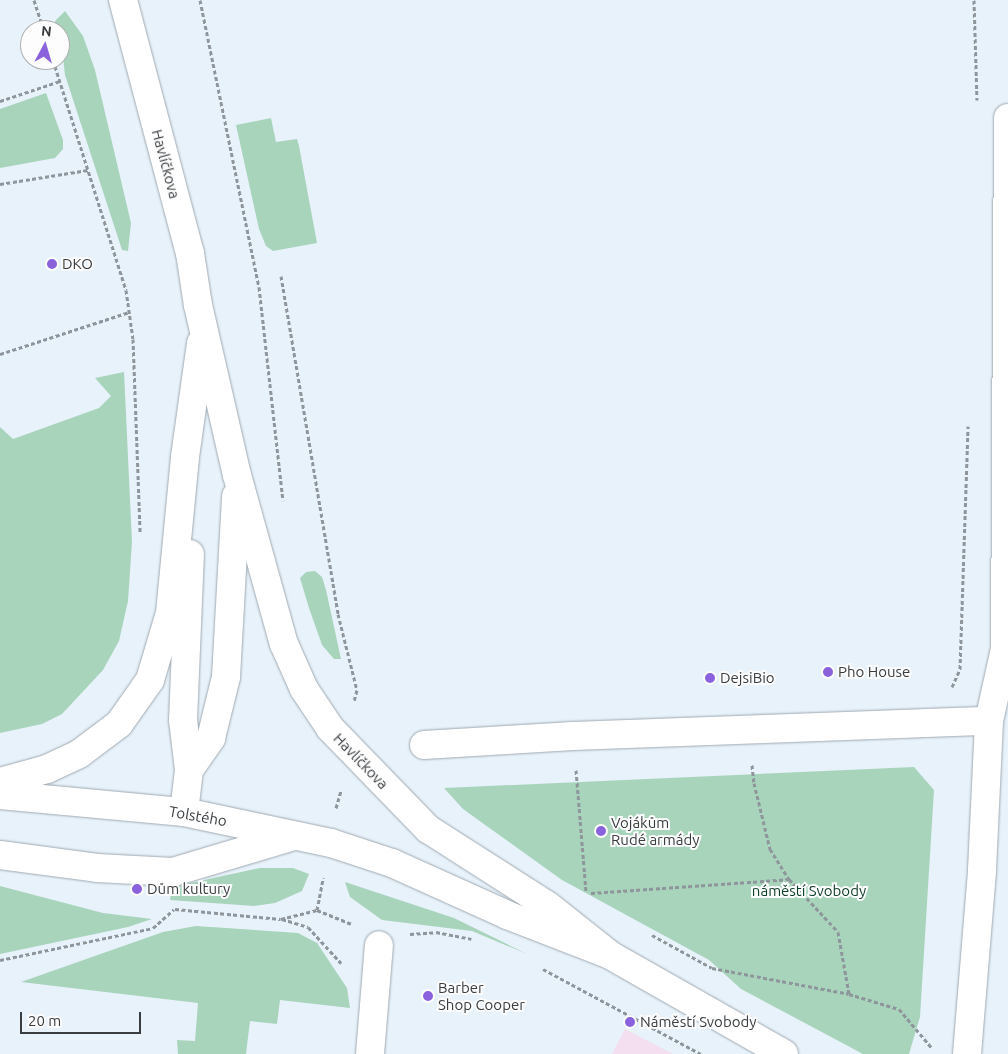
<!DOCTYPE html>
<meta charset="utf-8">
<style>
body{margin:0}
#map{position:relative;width:1008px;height:1054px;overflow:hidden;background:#e8f2fa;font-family:Ubuntu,sans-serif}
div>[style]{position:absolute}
.education>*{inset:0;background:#f3dfef}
.green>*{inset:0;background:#a8d4bc}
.path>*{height:3px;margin-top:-1.5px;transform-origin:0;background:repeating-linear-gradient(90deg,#8e959b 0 4px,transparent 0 6.5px)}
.roads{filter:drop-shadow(0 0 1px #9fa9b1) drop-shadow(0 0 1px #9fa9b1)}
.minor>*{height:28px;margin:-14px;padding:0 14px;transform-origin:14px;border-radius:14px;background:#fff}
.dots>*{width:14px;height:14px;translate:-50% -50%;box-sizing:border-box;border:2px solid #fdfdfd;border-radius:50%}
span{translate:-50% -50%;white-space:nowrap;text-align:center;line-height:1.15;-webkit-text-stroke:4px #fdfdfd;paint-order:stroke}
.street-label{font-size:15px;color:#393d40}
.poi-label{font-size:15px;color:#393d40}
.left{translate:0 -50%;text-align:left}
.park-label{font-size:15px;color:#0c3c28}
.north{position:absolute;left:20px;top:20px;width:50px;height:50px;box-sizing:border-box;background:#fdfdfd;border:1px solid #afb0b1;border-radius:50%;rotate:6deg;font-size:14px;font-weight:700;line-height:20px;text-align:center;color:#393d40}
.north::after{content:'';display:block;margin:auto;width:18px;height:22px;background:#8a62dd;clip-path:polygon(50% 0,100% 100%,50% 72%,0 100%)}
.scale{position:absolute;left:20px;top:1012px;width:121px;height:22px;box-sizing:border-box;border:2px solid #393d40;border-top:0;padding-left:6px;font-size:15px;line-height:18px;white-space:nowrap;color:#393d40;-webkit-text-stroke:4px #fdfdfd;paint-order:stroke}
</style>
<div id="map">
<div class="education">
<div style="clip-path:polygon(625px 1029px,673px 1054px,612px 1054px)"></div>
</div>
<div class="green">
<div style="clip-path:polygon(65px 11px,83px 36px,95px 70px,131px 223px,128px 251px,122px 250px,65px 75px,60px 30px,56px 30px,55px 21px)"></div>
<div style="clip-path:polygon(46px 93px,63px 140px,63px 149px,55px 158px,0 168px,0 109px)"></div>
<div style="clip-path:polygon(271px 118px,276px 142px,297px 139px,299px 146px,317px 243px,273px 251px,266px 246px,259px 229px,236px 125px)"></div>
<div style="clip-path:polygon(124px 372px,132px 542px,128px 601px,119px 641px,103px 670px,62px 714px,42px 724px,0 733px,0 427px,13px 439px,99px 408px,111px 396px,95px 378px)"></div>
<div style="clip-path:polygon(315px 571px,322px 577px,326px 590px,341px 659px,334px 659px,322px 645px,309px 608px,300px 578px,306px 572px)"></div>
<div style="clip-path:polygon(914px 767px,934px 790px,920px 1017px,909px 1054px,863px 1054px,741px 989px,709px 960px,562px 880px,463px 809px,444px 788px)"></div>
<div style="clip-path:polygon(260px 868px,293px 868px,309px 874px,302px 891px,275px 903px,254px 906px,170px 900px,172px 887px)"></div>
<div style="clip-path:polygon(345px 882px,454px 918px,527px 954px,472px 931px,382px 920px,350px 897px)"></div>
<div style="clip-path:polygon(0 886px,103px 913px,152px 919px,128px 927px,0 954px)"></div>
<div style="clip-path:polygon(196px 926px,298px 933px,317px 943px,347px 988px,350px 1008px,280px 1000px,277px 1024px,250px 1021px,246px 1054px,178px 1054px,177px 1040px,195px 1041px,198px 1003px,21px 982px,163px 932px)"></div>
</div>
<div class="path">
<div style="left:34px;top:0;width:32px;rotate:72deg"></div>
<div style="left:200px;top:0;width:293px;rotate:78.4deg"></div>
<div style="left:259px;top:287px;width:215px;rotate:83.6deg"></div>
<div style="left:974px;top:0;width:100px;rotate:88.3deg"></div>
<div style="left:53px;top:60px;width:241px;rotate:72.4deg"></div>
<div style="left:126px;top:290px;width:49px;rotate:81.9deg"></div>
<div style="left:133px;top:339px;width:193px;rotate:87.9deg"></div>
<div style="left:0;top:101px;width:63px;rotate:-18.4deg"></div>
<div style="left:0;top:184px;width:89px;rotate:-9deg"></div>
<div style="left:281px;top:276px;width:343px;rotate:80.4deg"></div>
<div style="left:338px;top:614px;width:78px;rotate:76deg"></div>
<div style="left:357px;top:690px;width:11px;rotate:105deg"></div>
<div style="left:0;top:354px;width:136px;rotate:-18deg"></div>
<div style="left:952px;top:687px;width:20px;rotate:-66deg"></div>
<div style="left:960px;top:669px;width:243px;rotate:-88.1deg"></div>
<div style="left:752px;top:765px;width:18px;rotate:84deg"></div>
<div style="left:754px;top:783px;width:68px;rotate:76.4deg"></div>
<div style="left:770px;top:849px;width:36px;rotate:58deg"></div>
<div style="left:789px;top:879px;width:72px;rotate:47.2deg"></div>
<div style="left:838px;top:932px;width:63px;rotate:79.9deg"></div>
<div style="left:576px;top:770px;width:121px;rotate:85.3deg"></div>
<div style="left:336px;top:808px;width:19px;rotate:-74deg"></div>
<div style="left:591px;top:893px;width:198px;rotate:-4deg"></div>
<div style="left:175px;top:909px;width:106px;rotate:5.4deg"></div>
<div style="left:281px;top:919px;width:37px;rotate:-14deg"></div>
<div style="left:317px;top:910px;width:38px;rotate:22deg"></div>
<div style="left:317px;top:910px;width:33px;rotate:-79deg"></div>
<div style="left:282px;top:919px;width:27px;rotate:17deg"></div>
<div style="left:308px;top:927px;width:49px;rotate:47.5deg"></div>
<div style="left:410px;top:934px;width:26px;rotate:-4deg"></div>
<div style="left:436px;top:932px;width:36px;rotate:11deg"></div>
<div style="left:652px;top:935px;width:68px;rotate:28.8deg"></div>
<div style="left:712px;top:968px;width:139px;rotate:10.7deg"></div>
<div style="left:849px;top:994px;width:52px;rotate:16.7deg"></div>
<div style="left:899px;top:1009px;width:51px;rotate:49.8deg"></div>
<div style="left:0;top:960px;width:156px;rotate:-11.8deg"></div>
<div style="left:153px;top:928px;width:28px;rotate:-42deg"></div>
<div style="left:543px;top:969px;width:179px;rotate:28.3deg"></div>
</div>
<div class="roads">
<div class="minor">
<div style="left:123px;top:0;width:262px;rotate:75.2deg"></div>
<div style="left:190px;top:253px;width:53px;rotate:81.3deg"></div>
<div style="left:198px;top:305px;width:174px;rotate:77.1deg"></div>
<div style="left:237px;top:475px;width:175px;rotate:74.5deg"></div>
<div style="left:284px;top:644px;width:49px;rotate:66deg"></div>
<div style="left:304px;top:689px;width:47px;rotate:56.3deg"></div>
<div style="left:330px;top:728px;width:141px;rotate:45.9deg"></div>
<div style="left:428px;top:829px;width:141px;rotate:32.6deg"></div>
<div style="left:547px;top:905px;width:80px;rotate:38.4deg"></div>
<div style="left:424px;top:745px;width:149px;rotate:-3.5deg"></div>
<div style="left:573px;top:736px;width:416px;rotate:-2.1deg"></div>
<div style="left:189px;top:770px;width:39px;rotate:-55deg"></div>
<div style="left:211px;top:738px;width:63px;rotate:-76.2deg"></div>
<div style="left:226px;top:677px;width:181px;rotate:-86.8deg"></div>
<div style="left:0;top:782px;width:49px;rotate:-15.5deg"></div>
<div style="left:47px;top:769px;width:35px;rotate:-25deg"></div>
<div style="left:79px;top:754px;width:50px;rotate:-36.9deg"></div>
<div style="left:119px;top:724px;width:54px;rotate:-54.8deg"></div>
<div style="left:150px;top:680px;width:70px;rotate:-73.4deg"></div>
<div style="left:170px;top:613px;width:157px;rotate:-84.5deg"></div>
<div style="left:185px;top:457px;width:115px;rotate:-82deg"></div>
<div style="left:0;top:795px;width:185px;rotate:5.3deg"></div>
<div style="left:184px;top:812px;width:150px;rotate:11.9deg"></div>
<div style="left:331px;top:843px;width:64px;rotate:18.2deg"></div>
<div style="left:392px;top:863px;width:126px;rotate:24.3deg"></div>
<div style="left:507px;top:915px;width:110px;rotate:21.2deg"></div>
<div style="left:610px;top:955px;width:200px;rotate:29.6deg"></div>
<div style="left:184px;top:812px;width:42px;rotate:-83.2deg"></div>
<div style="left:189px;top:770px;width:50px;rotate:-96.8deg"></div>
<div style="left:183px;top:720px;width:166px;rotate:-87.6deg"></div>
<div style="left:0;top:855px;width:98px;rotate:7.6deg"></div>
<div style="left:97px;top:868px;width:76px;rotate:3deg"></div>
<div style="left:173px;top:872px;width:126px;rotate:-16.6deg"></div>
<div style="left:370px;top:1054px;width:109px;rotate:-85.3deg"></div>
<div style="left:967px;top:1054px;width:185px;rotate:-85.3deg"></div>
<div style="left:982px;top:870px;width:149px;rotate:-87.3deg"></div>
<div style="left:989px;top:721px;width:74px;rotate:-77.5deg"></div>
<div style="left:1005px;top:649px;width:531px;rotate:-89.68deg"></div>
</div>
</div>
<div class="dots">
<div style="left:52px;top:264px;background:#8a62dd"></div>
<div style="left:828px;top:672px;background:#8a62dd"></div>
<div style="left:710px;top:678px;background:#8a62dd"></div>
<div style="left:601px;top:831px;background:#8a62dd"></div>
<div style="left:137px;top:889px;background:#8a62dd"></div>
<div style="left:428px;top:996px;background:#8a62dd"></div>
<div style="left:630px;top:1022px;background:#8a62dd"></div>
</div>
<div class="street-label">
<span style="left:166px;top:164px;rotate:75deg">Havlíčkova</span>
<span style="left:361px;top:761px;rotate:46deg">Havlíčkova</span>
<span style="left:198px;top:816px;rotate:10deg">Tolstého</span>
</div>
<div class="poi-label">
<span class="left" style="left:62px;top:264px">DKO</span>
<span class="left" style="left:838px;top:672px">Pho House</span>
<span class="left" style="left:720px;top:678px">DejsiBio</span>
<span class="left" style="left:611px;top:831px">Vojákům<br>Rudé armády</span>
<span class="left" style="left:147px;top:889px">Dům kultury</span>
<span class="left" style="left:438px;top:996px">Barber<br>Shop Cooper</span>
<span class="left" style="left:640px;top:1022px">Náměstí Svobody</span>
</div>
<div class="park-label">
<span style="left:809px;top:891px">náměstí Svobody</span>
</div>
<div class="north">N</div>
<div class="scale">20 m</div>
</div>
